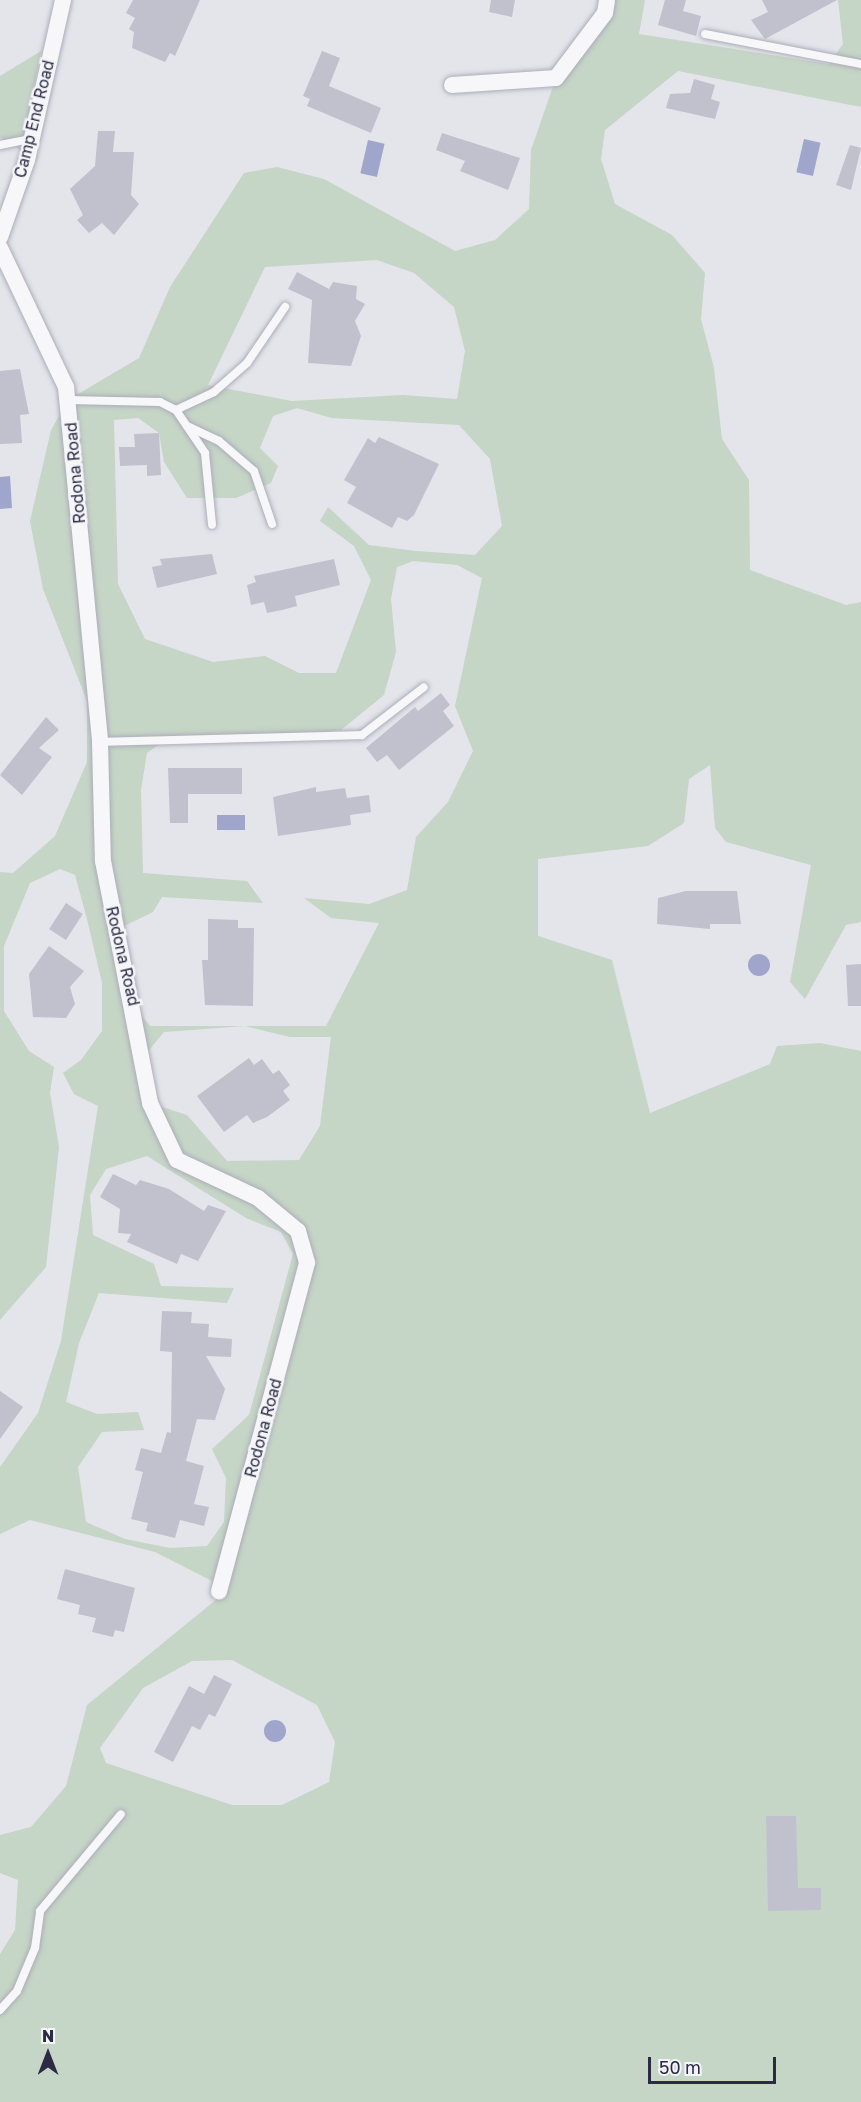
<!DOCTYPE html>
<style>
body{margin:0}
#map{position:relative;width:861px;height:2102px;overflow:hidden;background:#e4e4eb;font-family:"Golos Text",sans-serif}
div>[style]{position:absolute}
.green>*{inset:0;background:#c5d5c6}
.water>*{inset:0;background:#a0a6cb;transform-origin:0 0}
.round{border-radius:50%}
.building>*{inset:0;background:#c1c1ce;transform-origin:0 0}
.roads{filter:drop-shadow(0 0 2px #acadb9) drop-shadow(0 0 2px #acadb9)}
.service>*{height:8px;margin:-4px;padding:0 4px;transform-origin:4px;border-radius:4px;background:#f7f7fa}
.minor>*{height:16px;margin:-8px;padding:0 8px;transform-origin:8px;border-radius:8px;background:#f7f7fa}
span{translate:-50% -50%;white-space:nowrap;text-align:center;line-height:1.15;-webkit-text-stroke:5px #f4f4f9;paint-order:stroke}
.street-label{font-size:16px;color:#2b2c44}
.north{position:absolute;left:18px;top:2024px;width:60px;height:60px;-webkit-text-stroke:4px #f4f4f9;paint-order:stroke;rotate:0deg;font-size:16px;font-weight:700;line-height:24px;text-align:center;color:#2b2c44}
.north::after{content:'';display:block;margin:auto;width:21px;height:27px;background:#2b2c44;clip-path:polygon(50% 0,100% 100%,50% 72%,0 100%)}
.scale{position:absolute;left:648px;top:2057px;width:128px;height:27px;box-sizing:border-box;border:3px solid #2b2c44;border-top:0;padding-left:8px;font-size:18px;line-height:21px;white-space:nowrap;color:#2b2c44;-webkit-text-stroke:4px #f4f4f9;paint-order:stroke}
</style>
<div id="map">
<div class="green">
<div style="clip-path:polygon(evenodd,607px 0,645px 0,639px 34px,829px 64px,843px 44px,838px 0,861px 0,861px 107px,678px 71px,605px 130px,601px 159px,615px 204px,672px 235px,705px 273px,701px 319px,714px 368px,722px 439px,749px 480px,750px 570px,846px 605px,861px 602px,861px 922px,846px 925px,805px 999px,790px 982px,811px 865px,726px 842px,715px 828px,710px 765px,689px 779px,684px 823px,648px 846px,538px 859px,538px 936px,612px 960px,650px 1113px,770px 1064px,777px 1046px,820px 1043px,861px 1051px,861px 2102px,0 2102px,0 1954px,15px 1930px,18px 1880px,0 1873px,0 1835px,31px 1827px,66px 1786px,87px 1705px,217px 1599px,212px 1581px,155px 1552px,30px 1520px,0 1534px,0 1467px,38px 1413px,61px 1341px,98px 1106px,74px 1094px,63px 1073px,81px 1060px,102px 1031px,102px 983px,87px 919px,75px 875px,60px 869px,30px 883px,4px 946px,4px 1011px,29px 1051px,54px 1067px,50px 1093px,59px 1147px,46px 1267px,0 1320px,0 872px,13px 873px,55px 836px,87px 762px,87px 701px,43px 589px,30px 521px,51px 430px,68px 400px,139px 358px,170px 287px,244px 173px,277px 167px,324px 179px,455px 251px,495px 240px,529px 209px,531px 150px,556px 78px,607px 0,377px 260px,414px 273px,454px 307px,465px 351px,457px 399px,403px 395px,292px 401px,208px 385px,265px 267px,377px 260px,607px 0,297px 408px,332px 418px,459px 425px,490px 459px,502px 526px,475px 555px,416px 551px,369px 545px,328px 507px,320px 521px,354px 546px,371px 580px,336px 673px,299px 673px,265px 656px,213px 662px,145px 639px,118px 584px,114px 420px,138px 418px,159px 433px,164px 462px,187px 498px,236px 498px,271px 483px,278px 466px,260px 448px,273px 416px,297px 408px,607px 0,413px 561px,457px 565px,482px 578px,455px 706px,473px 751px,448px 802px,416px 837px,407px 890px,369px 904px,304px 898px,331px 918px,379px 923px,326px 1026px,150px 1026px,134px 1006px,116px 930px,153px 912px,162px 897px,263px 903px,247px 881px,143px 873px,141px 790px,147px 753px,166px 739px,296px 737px,341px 730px,384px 695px,396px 652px,391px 599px,397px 567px,413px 561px,607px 0,245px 1026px,290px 1037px,331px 1037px,320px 1126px,299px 1160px,227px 1161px,187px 1115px,150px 1103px,144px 1056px,164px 1032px,245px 1026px,607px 0,147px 1156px,246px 1218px,281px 1232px,293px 1254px,249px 1415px,212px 1449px,226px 1478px,224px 1522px,207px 1546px,170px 1548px,125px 1539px,86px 1522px,78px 1467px,102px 1432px,144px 1430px,138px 1412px,97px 1414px,66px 1402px,79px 1343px,99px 1293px,227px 1303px,234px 1288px,161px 1286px,154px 1264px,93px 1235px,90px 1195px,106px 1169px,147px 1156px,607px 0,232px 1660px,317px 1705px,335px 1742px,329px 1782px,282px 1805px,232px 1805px,106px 1763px,100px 1748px,143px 1688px,192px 1661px,232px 1660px)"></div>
<div style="clip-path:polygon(41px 51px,21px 150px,0 137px,0 76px)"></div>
</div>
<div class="water">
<div style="left:804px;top:139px;width:17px;height:34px;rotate:13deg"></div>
<div style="left:368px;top:140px;width:17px;height:34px;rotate:13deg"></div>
<div style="clip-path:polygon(10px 476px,12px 508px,0 509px,0 477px)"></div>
<div style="left:217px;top:815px;width:28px;height:15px"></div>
<div class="round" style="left:748px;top:954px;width:22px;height:22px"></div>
<div class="round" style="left:264px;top:1720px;width:22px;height:22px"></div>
</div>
<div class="building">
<div style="clip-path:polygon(133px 0,200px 0,175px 56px,170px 53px,165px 62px,132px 48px,134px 32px,129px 29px,135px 18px,126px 13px)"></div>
<div style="clip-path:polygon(491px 0,515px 0,512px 17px,489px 12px)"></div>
<div style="clip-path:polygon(665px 0,686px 0,683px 11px,701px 16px,696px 36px,658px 25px)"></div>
<div style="clip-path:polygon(762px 0,837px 0,765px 39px,751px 20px,768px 12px)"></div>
<div style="clip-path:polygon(322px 51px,340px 58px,329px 86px,381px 108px,371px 133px,307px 106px,310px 99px,303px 96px)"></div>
<div style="clip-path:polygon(694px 79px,715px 85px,711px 99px,720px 102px,715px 119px,666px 108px,670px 94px,690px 93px)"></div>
<div style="clip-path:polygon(98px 131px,115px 131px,113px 152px,134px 152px,131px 195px,139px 204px,114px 235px,102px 223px,89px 233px,77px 220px,83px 215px,70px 189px,95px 166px)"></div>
<div style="clip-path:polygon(442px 133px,520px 158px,508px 190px,460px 171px,465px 161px,436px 150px)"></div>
<div style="clip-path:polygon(850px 145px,861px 148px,851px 190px,836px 185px)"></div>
<div style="clip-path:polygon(297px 272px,329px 289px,333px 282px,357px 286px,356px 299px,365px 304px,355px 321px,361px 336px,351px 366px,308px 363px,312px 300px,288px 289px)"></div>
<div style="clip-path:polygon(20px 369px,29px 414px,20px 415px,22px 443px,0 444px,0 371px)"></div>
<div style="clip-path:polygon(159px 433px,161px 475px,147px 476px,147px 465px,120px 466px,119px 447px,135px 447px,134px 434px)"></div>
<div style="clip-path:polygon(379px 437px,439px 464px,414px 515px,407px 521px,398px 517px,392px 528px,347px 503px,356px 487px,344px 480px,368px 438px,375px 443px)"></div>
<div style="clip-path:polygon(212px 554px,217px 574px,157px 588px,152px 567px,162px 565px,160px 559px)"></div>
<div style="clip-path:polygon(334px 559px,340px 585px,295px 596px,297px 606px,282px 610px,267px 613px,264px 602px,251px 605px,247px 585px,256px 582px,254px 576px)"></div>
<div style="clip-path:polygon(441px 693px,450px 705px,443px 711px,454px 726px,399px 770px,387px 755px,377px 762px,366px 748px,415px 707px,418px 711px)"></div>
<div style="clip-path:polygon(46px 717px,59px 730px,39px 748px,52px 757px,22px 795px,0 775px)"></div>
<div style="clip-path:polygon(168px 768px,242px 768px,242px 794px,188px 794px,188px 823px,170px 823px)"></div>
<div style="clip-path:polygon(316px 787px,316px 792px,345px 788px,347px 798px,369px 795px,371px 812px,350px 815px,351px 825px,278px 836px,273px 797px)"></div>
<div style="clip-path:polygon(686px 891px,737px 891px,741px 924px,710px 924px,710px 929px,657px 924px,658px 898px)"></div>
<div style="left:66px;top:903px;width:20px;height:31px;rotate:33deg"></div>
<div style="clip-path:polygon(208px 919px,238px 920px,238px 928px,254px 928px,253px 1006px,205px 1005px,202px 960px,208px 960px)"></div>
<div style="clip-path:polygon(49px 946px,84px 971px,70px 987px,75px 1004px,66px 1018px,33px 1017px,29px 974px)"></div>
<div style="clip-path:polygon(861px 964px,861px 1006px,848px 1006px,846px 965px)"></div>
<div style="clip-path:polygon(249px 1058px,254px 1065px,262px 1059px,273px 1074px,279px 1070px,290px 1085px,283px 1091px,290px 1100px,267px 1117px,253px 1123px,247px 1115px,224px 1132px,197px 1096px)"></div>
<div style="clip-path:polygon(113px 1174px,136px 1185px,140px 1180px,169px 1189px,204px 1211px,208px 1205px,226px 1211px,198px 1261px,181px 1254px,177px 1264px,127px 1242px,131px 1234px,118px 1233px,120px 1209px,100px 1197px)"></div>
<div style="clip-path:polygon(162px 1311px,192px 1312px,191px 1323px,209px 1324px,208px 1337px,232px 1339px,231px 1357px,206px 1356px,225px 1389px,215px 1420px,197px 1419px,186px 1461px,204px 1466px,194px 1504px,209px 1507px,204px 1526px,180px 1520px,175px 1538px,146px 1531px,148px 1523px,131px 1519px,143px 1472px,135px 1470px,141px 1448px,161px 1453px,167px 1432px,171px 1433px,172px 1352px,160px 1351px)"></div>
<div style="clip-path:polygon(0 1391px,23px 1407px,0 1439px)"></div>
<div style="clip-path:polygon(65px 1569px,135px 1588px,124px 1632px,115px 1630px,113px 1637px,92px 1632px,96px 1618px,78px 1614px,80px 1605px,57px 1599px)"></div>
<div style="clip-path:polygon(214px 1675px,232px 1684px,215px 1717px,209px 1714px,200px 1730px,192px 1726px,173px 1762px,154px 1752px,189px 1686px,204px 1694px)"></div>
<div style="clip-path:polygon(766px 1816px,796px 1816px,798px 1888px,821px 1888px,821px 1910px,768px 1911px)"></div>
</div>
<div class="roads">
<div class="service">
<div style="left:705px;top:34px;width:159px;rotate:10.9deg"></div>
<div style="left:0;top:145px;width:32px;rotate:-11deg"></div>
<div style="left:68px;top:400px;width:92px;rotate:1.2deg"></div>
<div style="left:160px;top:402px;width:18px;rotate:27deg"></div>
<div style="left:176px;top:410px;width:52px;rotate:56deg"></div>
<div style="left:205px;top:453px;width:72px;rotate:84.4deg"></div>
<div style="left:176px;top:410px;width:42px;rotate:-25.3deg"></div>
<div style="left:214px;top:392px;width:44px;rotate:-41.3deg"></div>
<div style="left:247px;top:363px;width:68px;rotate:-55.8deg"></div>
<div style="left:187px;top:426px;width:35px;rotate:25deg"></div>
<div style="left:219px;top:441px;width:46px;rotate:40.6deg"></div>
<div style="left:254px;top:471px;width:56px;rotate:71.2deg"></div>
<div style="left:100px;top:742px;width:262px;rotate:-1.5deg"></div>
<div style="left:362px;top:735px;width:78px;rotate:-37.7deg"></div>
<div style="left:0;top:2010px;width:25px;rotate:-48deg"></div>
<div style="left:17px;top:1991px;width:47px;rotate:-67.3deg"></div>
<div style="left:35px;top:1948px;width:37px;rotate:-82deg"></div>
<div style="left:40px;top:1911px;width:126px;rotate:-50.1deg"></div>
</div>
<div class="minor">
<div style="left:452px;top:85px;width:104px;rotate:-3.9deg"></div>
<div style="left:556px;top:78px;width:81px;rotate:-53deg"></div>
<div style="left:605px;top:13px;width:13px;rotate:-81deg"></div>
<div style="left:0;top:237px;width:82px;rotate:-70.7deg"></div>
<div style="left:27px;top:160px;width:164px;rotate:-77.3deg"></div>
<div style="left:0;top:248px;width:154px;rotate:64.6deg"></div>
<div style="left:66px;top:387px;width:357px;rotate:84.5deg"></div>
<div style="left:100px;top:742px;width:119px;rotate:88.6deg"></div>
<div style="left:103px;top:861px;width:247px;rotate:79deg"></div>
<div style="left:150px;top:1103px;width:63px;rotate:64.7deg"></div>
<div style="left:177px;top:1160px;width:89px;rotate:25.1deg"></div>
<div style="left:258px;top:1198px;width:52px;rotate:39.5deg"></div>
<div style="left:298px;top:1231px;width:33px;rotate:74deg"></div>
<div style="left:307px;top:1263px;width:340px;rotate:105deg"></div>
</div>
</div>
<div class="street-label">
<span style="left:34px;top:119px;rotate:-76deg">Camp End Road</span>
<span style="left:75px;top:473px;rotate:-95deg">Rodona Road</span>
<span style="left:123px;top:956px;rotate:77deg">Rodona Road</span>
<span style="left:263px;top:1428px;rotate:-75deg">Rodona Road</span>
</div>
<div class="north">N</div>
<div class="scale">50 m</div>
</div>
